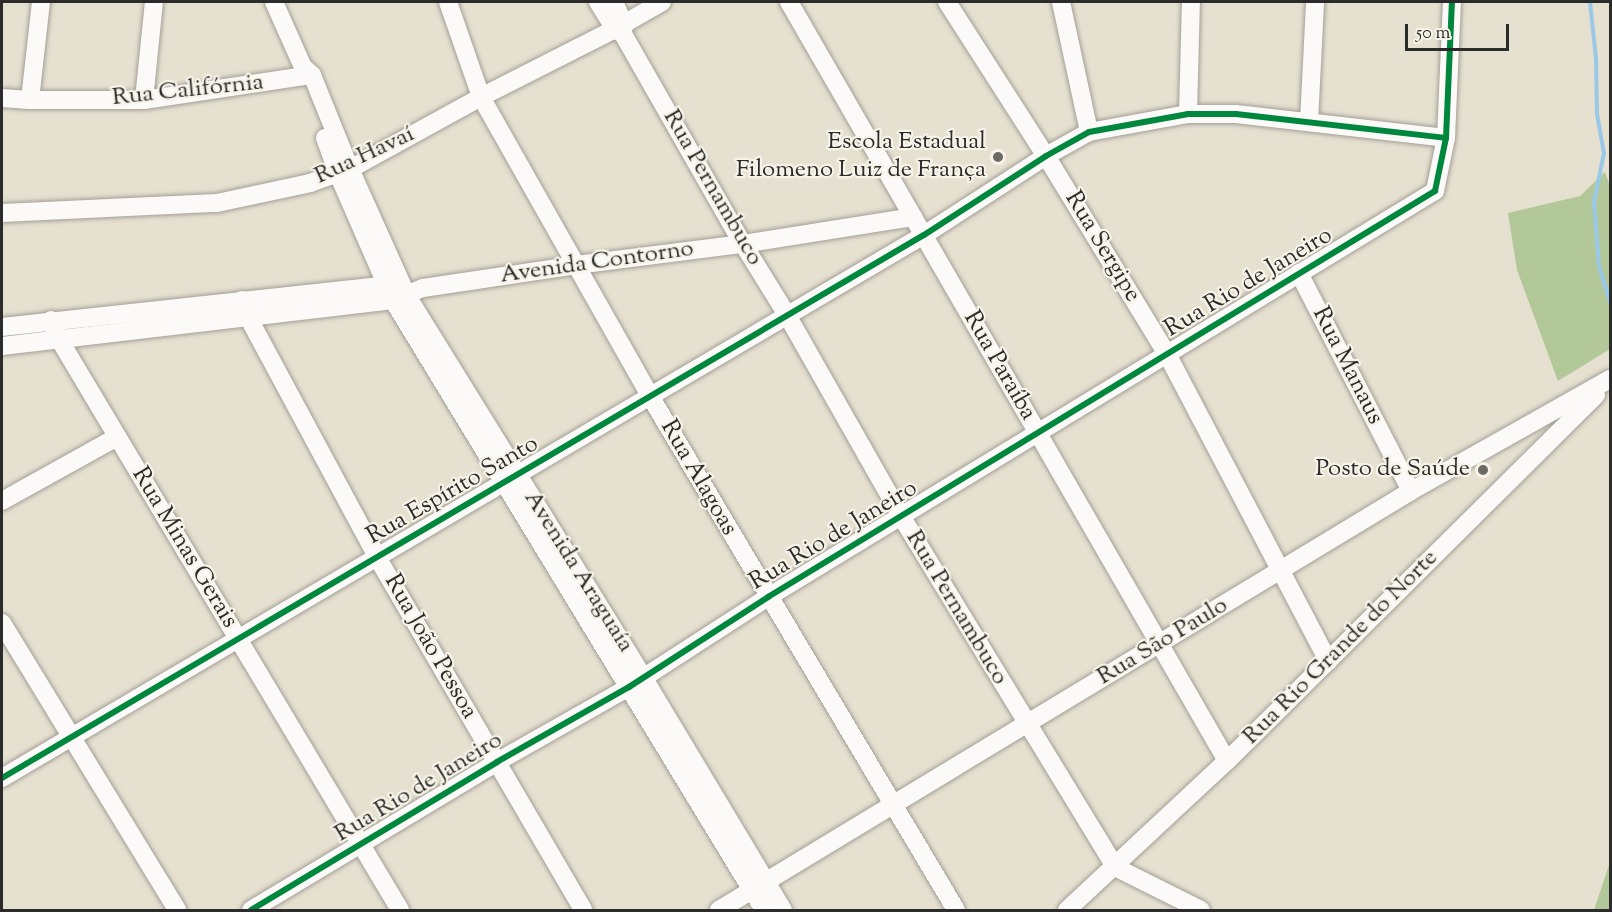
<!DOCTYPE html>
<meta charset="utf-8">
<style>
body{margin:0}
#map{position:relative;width:1612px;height:912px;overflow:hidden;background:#e6e0d0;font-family:"Sorts Mill Goudy",serif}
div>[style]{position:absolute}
.forest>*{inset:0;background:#b2c899}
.stream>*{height:4px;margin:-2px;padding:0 2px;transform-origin:2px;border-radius:2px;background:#99c9e6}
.roads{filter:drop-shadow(0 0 2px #a29f96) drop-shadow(0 0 2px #a29f96)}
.minor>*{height:18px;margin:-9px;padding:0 9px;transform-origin:9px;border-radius:9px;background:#fbfaf8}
.cycleway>*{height:6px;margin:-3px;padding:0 3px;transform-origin:3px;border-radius:3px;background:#00873e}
.dots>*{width:16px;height:16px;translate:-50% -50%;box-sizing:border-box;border:3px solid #f7f3e8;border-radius:50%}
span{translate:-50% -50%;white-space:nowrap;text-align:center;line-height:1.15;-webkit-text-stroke:4.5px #f7f3e8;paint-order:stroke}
.street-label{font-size:24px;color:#2b2b2b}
.poi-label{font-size:24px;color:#2b2b2b}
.right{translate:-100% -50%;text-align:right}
.frame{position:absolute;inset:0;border:3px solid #2b2b2b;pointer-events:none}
.scale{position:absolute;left:1405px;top:24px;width:104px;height:27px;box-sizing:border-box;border:3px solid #2b2b2b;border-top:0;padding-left:8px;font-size:18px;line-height:21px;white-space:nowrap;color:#2b2b2b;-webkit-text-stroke:4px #f7f3e8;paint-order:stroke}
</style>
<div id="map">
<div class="forest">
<div style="clip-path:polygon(1605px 172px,1610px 186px,1610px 349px,1558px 381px,1517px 270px,1508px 213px,1580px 196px)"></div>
<div style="clip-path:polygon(1610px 862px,1610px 910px,1594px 910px)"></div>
</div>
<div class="stream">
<div style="left:1590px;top:2px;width:56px;rotate:83.9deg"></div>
<div style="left:1596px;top:58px;width:56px;rotate:89deg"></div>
<div style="left:1597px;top:114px;width:40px;rotate:80deg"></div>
<div style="left:1604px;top:153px;width:50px;rotate:101.5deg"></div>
<div style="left:1594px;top:202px;width:64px;rotate:85.5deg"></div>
<div style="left:1599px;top:266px;width:39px;rotate:73deg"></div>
</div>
<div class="roads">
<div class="minor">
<div style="left:274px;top:2px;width:71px;rotate:66deg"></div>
<div style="left:303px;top:67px;width:12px;rotate:42deg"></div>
<div style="left:312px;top:75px;width:101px;rotate:68deg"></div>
<div style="left:350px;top:169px;width:139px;rotate:65.8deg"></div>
<div style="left:407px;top:296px;width:448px;rotate:58.2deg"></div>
<div style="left:643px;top:677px;width:272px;rotate:59deg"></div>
<div style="left:448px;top:2px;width:101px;rotate:70.8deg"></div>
<div style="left:481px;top:97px;width:343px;rotate:60.5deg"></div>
<div style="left:650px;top:396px;width:598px;rotate:59.23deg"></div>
<div style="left:598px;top:2px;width:32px;rotate:58deg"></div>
<div style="left:615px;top:29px;width:9px;rotate:32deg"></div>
<div style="left:623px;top:34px;width:242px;rotate:60.3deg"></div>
<div style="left:743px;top:244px;width:84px;rotate:58.2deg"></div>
<div style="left:787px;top:315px;width:231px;rotate:60.4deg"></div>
<div style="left:901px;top:516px;width:411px;rotate:58.6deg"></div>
<div style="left:1115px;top:867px;width:96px;rotate:26.6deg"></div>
<div style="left:614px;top:2px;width:24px;rotate:66deg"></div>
<div style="left:624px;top:24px;width:8px;rotate:97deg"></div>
<div style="left:789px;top:2px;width:876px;rotate:60.01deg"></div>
<div style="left:947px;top:2px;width:183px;rotate:57.3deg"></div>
<div style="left:1046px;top:156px;width:232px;rotate:58.6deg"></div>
<div style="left:1167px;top:354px;width:347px;rotate:62.3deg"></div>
<div style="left:1061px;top:2px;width:133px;rotate:77.8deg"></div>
<div style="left:2px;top:98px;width:28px;rotate:4deg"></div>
<div style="left:30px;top:100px;width:114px"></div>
<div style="left:144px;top:100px;width:170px;rotate:-8.5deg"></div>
<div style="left:30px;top:100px;width:99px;rotate:-83.6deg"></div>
<div style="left:144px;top:100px;width:99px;rotate:-84.2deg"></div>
<div style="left:1188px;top:114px;width:112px;rotate:-88.5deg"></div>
<div style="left:1309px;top:122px;width:120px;rotate:-87.1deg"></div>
<div style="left:325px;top:138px;width:38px;rotate:70deg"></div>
<div style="left:338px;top:174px;width:137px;rotate:66.4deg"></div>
<div style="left:393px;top:300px;width:714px;rotate:58.69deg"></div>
<div style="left:2px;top:213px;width:215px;rotate:-2.7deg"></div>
<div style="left:217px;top:203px;width:95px;rotate:-12.1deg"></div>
<div style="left:310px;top:183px;width:42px;rotate:-19.3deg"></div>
<div style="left:350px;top:169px;width:149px;rotate:-28.8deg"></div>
<div style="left:481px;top:97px;width:150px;rotate:-26.9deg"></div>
<div style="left:615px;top:29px;width:54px;rotate:-29.9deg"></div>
<div style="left:1299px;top:273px;width:245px;rotate:62.8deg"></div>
<div style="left:242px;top:300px;width:18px;rotate:71deg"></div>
<div style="left:248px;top:317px;width:272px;rotate:61.7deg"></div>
<div style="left:377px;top:557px;width:409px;rotate:59.7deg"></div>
<div style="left:51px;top:320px;width:21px;rotate:67deg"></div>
<div style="left:59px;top:339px;width:665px;rotate:59.15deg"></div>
<div style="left:2px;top:327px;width:397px;rotate:-6.2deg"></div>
<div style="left:2px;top:346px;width:394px;rotate:-6.7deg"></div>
<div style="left:393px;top:300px;width:32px;rotate:-22deg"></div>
<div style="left:423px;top:288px;width:155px;rotate:-8.5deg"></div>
<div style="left:576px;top:265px;width:168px;rotate:-7.2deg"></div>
<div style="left:743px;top:244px;width:172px;rotate:-9deg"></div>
<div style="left:2px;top:501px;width:132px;rotate:-29.1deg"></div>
<div style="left:2px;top:623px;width:336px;rotate:58.6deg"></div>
<div style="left:2px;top:778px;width:1070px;rotate:-30.5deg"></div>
<div style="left:924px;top:235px;width:145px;rotate:-32.9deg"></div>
<div style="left:1046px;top:156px;width:49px;rotate:-29.2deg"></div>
<div style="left:1089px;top:132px;width:101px;rotate:-10.3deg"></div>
<div style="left:1188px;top:114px;width:48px"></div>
<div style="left:1236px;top:114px;width:211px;rotate:6.5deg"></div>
<div style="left:251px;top:910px;width:287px;rotate:-31deg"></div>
<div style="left:497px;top:762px;width:152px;rotate:-29.6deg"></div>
<div style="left:629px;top:687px;width:166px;rotate:-32.9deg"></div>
<div style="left:768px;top:597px;width:781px;rotate:-31.33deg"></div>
<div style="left:1435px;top:191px;width:54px;rotate:-78.3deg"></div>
<div style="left:1446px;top:138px;width:136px;rotate:-87.5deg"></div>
<div style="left:719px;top:910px;width:809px;rotate:-31.19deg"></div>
<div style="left:1411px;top:491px;width:228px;rotate:-29.4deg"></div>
<div style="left:1067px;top:910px;width:219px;rotate:-43deg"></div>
<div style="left:1227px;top:761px;width:520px;rotate:-44.77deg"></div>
</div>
</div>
<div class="cycleway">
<div style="left:2px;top:778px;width:1070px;rotate:-30.5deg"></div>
<div style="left:924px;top:235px;width:145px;rotate:-32.9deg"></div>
<div style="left:1046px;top:156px;width:49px;rotate:-29.2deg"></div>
<div style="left:1089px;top:132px;width:101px;rotate:-10.3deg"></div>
<div style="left:1188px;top:114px;width:48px"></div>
<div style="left:1236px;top:114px;width:211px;rotate:6.5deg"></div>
<div style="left:251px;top:910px;width:287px;rotate:-31deg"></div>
<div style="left:497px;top:762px;width:152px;rotate:-29.6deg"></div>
<div style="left:629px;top:687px;width:166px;rotate:-32.9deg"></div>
<div style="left:768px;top:597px;width:781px;rotate:-31.33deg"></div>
<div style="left:1435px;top:191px;width:54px;rotate:-78.3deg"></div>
<div style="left:1446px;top:138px;width:136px;rotate:-87.5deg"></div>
</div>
<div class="dots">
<div style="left:998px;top:157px;background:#6c6a65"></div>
<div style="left:1483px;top:470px;background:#6c6a65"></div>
</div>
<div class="street-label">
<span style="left:188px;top:91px;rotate:-6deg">Rua Califórnia</span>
<span style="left:365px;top:156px;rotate:-25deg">Rua Havaí</span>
<span style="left:712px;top:188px;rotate:60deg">Rua Pernambuco</span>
<span style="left:1102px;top:247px;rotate:59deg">Rua Sergipe</span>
<span style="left:597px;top:263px;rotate:-8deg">Avenida Contorno</span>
<span style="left:1249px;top:283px;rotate:-31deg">Rua Rio de Janeiro</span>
<span style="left:999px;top:366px;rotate:60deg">Rua Paraíba</span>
<span style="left:1347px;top:366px;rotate:63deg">Rua Manaus</span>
<span style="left:698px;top:478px;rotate:60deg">Rua Alagoas</span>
<span style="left:453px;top:491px;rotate:-30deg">Rua Espírito Santo</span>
<span style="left:834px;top:536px;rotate:-31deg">Rua Rio de Janeiro</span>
<span style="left:184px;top:548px;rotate:59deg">Rua Minas Gerais</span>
<span style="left:578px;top:572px;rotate:58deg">Avenida Araguaía</span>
<span style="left:956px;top:608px;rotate:59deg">Rua Pernambuco</span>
<span style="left:1163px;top:642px;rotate:-31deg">Rua São Paulo</span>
<span style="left:430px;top:647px;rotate:60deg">Rua João Pessoa</span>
<span style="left:1341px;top:648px;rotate:-45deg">Rua Rio Grande do Norte</span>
<span style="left:419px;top:788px;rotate:-31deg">Rua Rio de Janeiro</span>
</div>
<div class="poi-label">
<span class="right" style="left:986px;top:157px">Escola Estadual<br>Filomeno Luiz de França</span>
<span class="right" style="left:1470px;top:470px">Posto de Saúde</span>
</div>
<div class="frame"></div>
<div class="scale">50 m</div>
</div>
